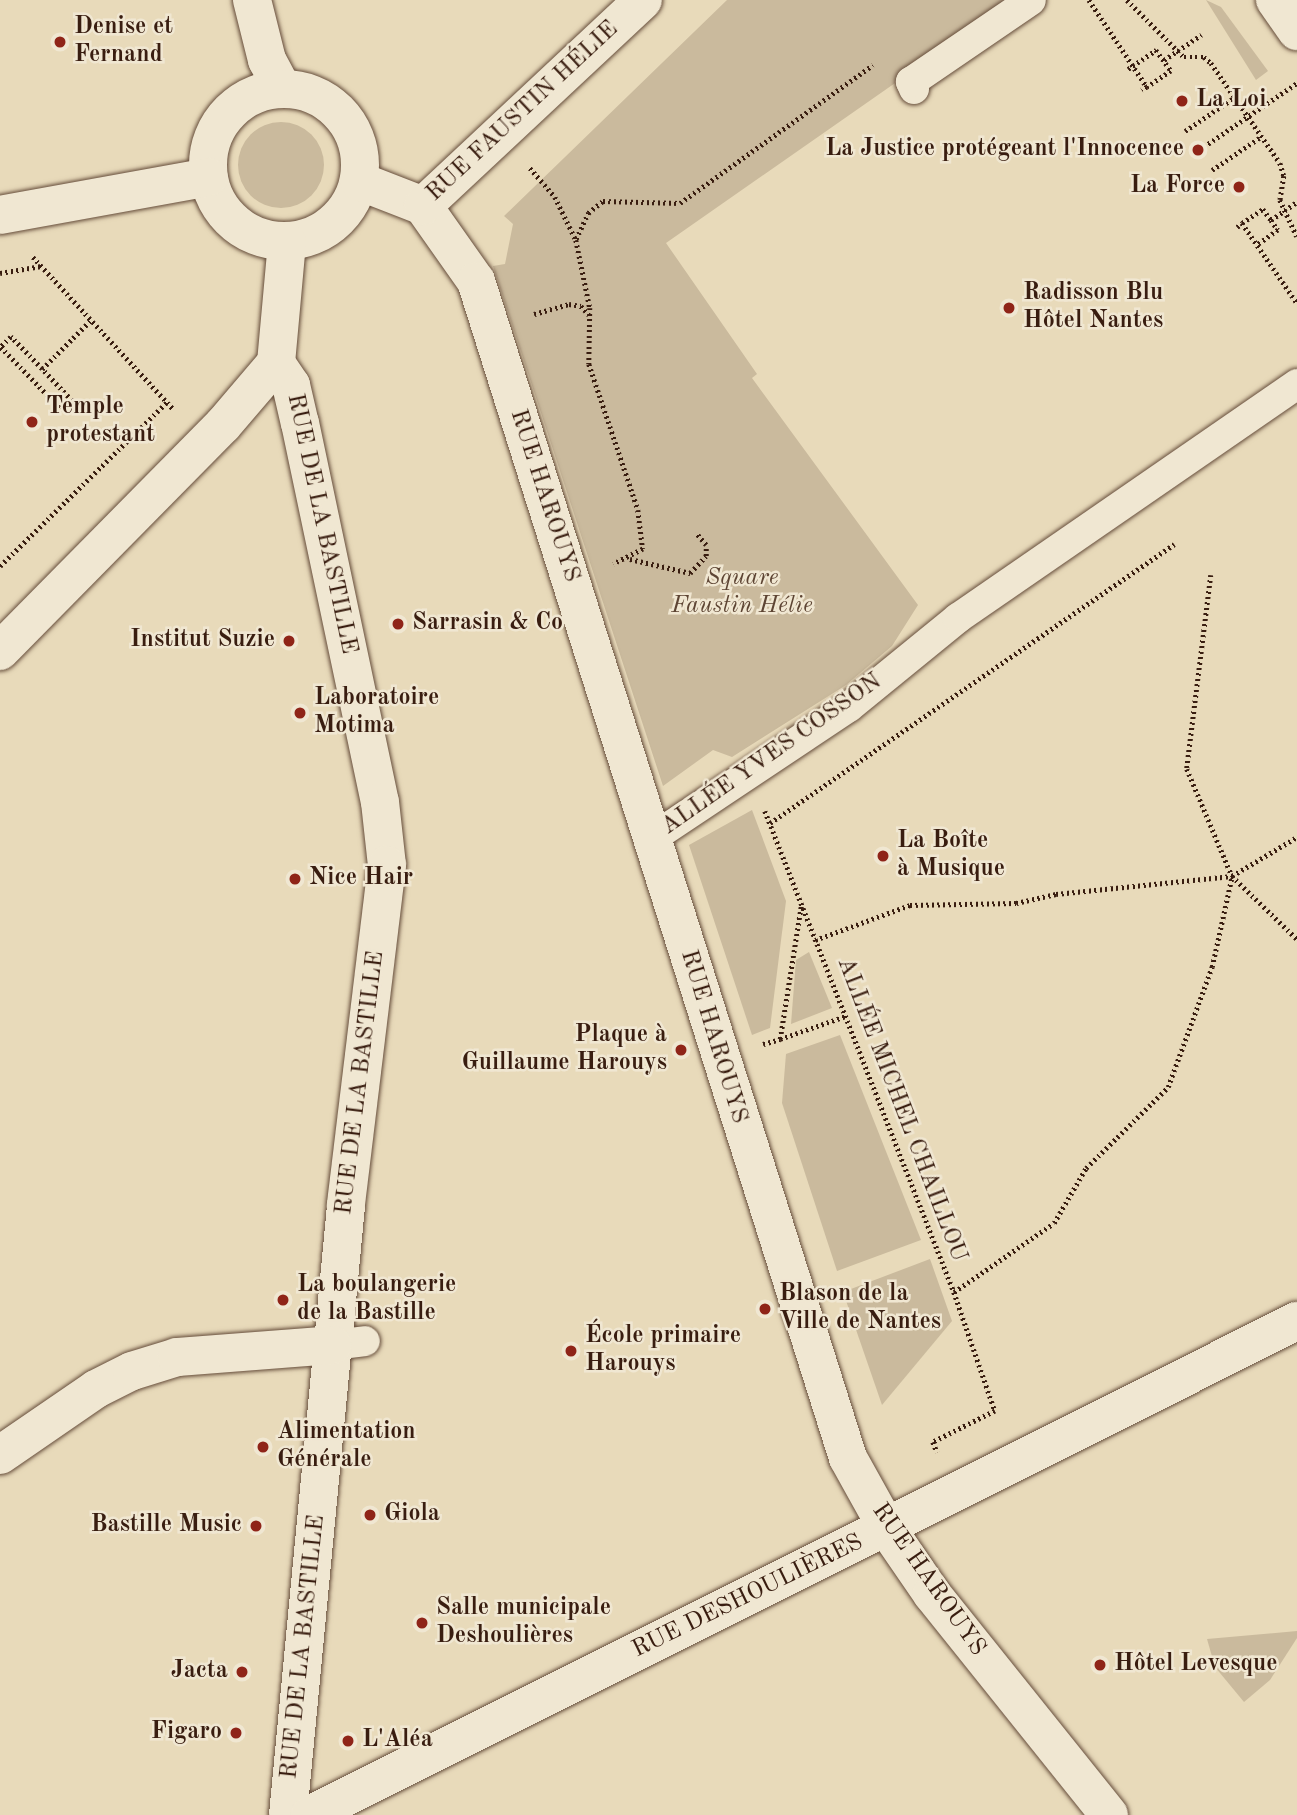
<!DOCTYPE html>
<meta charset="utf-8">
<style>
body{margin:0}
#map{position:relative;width:1297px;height:1815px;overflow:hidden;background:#e8daba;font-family:"Old Standard TT",serif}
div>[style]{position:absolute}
.green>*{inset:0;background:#caba9d}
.round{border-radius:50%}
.path>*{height:4.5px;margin-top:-2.25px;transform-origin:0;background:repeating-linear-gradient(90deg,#391d10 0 2px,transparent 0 5.5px)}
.roads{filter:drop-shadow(0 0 2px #654c3a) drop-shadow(0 0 2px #654c3a)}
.lane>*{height:30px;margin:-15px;padding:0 15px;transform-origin:15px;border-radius:15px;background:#f0e7d2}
.street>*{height:38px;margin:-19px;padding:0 19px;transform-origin:19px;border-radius:19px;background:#f0e7d2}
.street>.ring{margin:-19px;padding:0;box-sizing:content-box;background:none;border:38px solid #f0e7d2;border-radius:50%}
.secondary>*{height:38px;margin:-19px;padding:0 19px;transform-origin:19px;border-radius:19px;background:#f0e7d2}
.dots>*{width:19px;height:19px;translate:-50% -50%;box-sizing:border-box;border:4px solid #f0e7d2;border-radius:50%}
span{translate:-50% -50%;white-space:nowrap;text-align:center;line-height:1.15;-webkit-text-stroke:5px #f0e7d2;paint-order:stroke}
.poi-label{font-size:24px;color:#391d10;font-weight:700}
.left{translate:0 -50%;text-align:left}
.right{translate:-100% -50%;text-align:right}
.street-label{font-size:24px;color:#391d10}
.park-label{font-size:24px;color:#5d4433;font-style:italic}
</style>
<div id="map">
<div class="green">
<div style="clip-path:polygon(727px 0,1014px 0,666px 243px,757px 374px,752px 378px,918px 605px,892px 646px,846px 685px,732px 757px,713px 750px,663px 786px,493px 266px,505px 264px,513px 224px,504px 216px)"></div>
<div style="clip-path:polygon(1206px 0,1221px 7px,1268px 71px,1256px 80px)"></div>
<div class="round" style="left:238px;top:122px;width:86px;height:86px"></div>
<div style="clip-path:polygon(752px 810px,786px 901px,770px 1028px,752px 1035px,689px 845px)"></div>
<div style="clip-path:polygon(809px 952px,832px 1008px,791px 1024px,796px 960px)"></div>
<div style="clip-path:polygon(840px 1035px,921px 1240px,837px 1271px,782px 1103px,786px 1054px)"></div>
<div style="clip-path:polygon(930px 1259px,952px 1321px,882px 1405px,843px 1292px)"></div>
<div style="clip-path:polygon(1297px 1631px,1297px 1638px,1270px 1680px,1244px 1702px,1215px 1667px,1207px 1639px)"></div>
</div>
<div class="path">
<div style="left:1089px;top:0;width:105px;rotate:56.3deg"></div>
<div style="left:1147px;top:87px;width:6px;rotate:149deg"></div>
<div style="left:1127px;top:0;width:81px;rotate:45deg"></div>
<div style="left:1184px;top:57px;width:20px"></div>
<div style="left:1204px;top:57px;width:9px;rotate:41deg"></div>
<div style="left:1211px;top:63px;width:121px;rotate:55.4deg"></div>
<div style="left:1280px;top:163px;width:14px;rotate:73deg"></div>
<div style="left:1284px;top:176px;width:24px;rotate:99deg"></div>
<div style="left:1280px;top:200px;width:40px;rotate:65deg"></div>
<div style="left:1164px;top:60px;width:45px;rotate:-34deg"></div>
<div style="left:1128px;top:69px;width:34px;rotate:-34deg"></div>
<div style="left:1156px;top:50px;width:26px;rotate:54deg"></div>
<div style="left:1171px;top:71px;width:29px;rotate:146deg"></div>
<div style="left:1185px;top:131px;width:60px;rotate:-34.2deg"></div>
<div style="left:1199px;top:150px;width:119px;rotate:-34.4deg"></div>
<div style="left:530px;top:168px;width:38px;rotate:49deg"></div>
<div style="left:555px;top:197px;width:48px;rotate:64deg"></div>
<div style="left:576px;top:240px;width:69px;rotate:78.4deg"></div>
<div style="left:590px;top:308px;width:56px;rotate:91deg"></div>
<div style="left:589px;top:364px;width:154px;rotate:71.4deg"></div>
<div style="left:638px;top:510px;width:39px;rotate:83deg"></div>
<div style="left:643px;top:549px;width:33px;rotate:153deg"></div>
<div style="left:1212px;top:170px;width:60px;rotate:-34.2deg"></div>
<div style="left:1271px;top:220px;width:32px;rotate:-35deg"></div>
<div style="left:1242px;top:223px;width:25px;rotate:-34deg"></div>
<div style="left:1263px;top:209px;width:14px;rotate:54deg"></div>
<div style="left:1271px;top:220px;width:12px;rotate:55deg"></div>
<div style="left:1278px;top:230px;width:26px;rotate:144deg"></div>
<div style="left:1237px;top:227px;width:6px;rotate:-39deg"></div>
<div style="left:1242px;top:223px;width:97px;rotate:55.5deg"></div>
<div style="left:576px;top:239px;width:29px;rotate:-65deg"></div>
<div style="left:588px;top:213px;width:19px;rotate:-39deg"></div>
<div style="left:603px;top:201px;width:77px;rotate:1.5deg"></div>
<div style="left:680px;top:203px;width:237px;rotate:-35.6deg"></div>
<div style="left:33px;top:257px;width:208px;rotate:47.3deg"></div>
<div style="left:0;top:273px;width:42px;rotate:-9.7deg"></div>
<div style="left:534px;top:314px;width:36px;rotate:-16deg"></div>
<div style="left:569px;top:304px;width:12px;rotate:9deg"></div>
<div style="left:581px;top:306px;width:12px;rotate:48deg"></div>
<div style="left:42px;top:369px;width:45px;rotate:-134.1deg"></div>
<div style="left:11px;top:337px;width:14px;rotate:135deg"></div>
<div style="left:1px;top:347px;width:88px;rotate:45.9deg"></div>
<div style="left:62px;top:410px;width:13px;rotate:-42deg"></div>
<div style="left:72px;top:401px;width:44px;rotate:-133.2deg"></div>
<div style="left:42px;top:369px;width:69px;rotate:-45deg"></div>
<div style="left:630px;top:559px;width:62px;rotate:13.1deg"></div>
<div style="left:690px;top:573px;width:23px;rotate:-47deg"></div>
<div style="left:706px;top:556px;width:11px;rotate:-90deg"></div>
<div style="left:706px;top:545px;width:16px;rotate:-130deg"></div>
<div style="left:0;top:566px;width:234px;rotate:-44.5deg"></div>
<div style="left:1211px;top:575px;width:195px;rotate:97.1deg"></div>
<div style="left:1187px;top:769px;width:116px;rotate:67.2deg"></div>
<div style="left:1232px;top:876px;width:91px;rotate:44.1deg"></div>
<div style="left:765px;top:811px;width:517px;rotate:68.55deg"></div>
<div style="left:954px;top:1292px;width:126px;rotate:71deg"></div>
<div style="left:995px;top:1411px;width:69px;rotate:153.4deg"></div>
<div style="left:933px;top:1442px;width:11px;rotate:68deg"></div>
<div style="left:770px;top:823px;width:491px;rotate:-34.6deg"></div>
<div style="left:815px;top:940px;width:101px;rotate:-20.2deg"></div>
<div style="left:910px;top:905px;width:106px;rotate:-1.1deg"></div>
<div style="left:1016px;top:903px;width:41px;rotate:-12.7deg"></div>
<div style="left:1056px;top:894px;width:177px;rotate:-5.8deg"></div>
<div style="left:1232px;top:876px;width:76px;rotate:-31deg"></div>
<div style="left:780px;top:1039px;width:70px;rotate:-19.2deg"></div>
<div style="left:763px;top:1044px;width:18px;rotate:-16deg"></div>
<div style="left:780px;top:1039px;width:135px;rotate:-81deg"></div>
<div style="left:954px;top:1292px;width:121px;rotate:-34.6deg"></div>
<div style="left:1054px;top:1223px;width:64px;rotate:-59.8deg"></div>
<div style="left:1086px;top:1168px;width:115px;rotate:-44.6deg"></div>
<div style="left:1168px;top:1087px;width:128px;rotate:-69.9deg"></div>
<div style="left:1212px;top:967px;width:93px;rotate:-77.6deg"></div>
</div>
<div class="roads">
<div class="lane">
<div style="left:914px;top:89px;width:8px;rotate:-113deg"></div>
<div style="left:911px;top:82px;width:145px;rotate:-34.3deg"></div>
<div style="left:651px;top:839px;width:238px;rotate:-33.7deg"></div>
<div style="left:849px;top:707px;width:141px;rotate:-39.2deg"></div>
<div style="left:958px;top:618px;width:412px;rotate:-34.6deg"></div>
<div style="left:333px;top:1345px;width:32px;rotate:-7deg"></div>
</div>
<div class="street">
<div style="left:252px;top:0;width:62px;rotate:76deg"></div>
<div style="left:267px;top:60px;width:32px;rotate:62deg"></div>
<div class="ring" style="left:208px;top:89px;width:114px;height:114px"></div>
<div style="left:359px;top:181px;width:69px;rotate:21.3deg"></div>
<div style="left:423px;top:206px;width:92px;rotate:54.8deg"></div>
<div style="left:476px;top:281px;width:1234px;rotate:72.46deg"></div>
<div style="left:848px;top:1458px;width:82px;rotate:60.9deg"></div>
<div style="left:888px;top:1530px;width:78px;rotate:55.5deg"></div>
<div style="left:932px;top:1594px;width:283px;rotate:51.3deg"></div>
<div style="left:423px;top:206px;width:301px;rotate:-43.1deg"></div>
<div style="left:0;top:215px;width:212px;rotate:-10.3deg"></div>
<div style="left:276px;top:363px;width:27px;rotate:56deg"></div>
<div style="left:291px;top:385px;width:39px;rotate:77deg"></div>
<div style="left:300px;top:423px;width:387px;rotate:78.1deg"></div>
<div style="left:380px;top:802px;width:63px;rotate:83.7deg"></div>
<div style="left:387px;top:865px;width:343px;rotate:96.9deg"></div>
<div style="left:346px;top:1206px;width:612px;rotate:95.44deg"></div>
<div style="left:0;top:651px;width:317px;rotate:-45.4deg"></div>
<div style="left:223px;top:425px;width:82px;rotate:-49.5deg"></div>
<div style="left:276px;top:363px;width:121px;rotate:-84.8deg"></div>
<div style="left:0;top:1455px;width:116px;rotate:-34.5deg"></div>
<div style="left:96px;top:1389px;width:40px;rotate:-26.6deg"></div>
<div style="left:132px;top:1371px;width:47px;rotate:-17.3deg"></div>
<div style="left:177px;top:1357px;width:156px;rotate:-4.4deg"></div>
<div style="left:310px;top:1815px;width:1104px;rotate:-26.59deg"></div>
</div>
<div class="secondary">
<div style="left:1275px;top:0;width:38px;rotate:55deg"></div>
</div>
</div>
<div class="dots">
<div style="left:60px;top:42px;background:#8f2418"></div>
<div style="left:1182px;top:101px;background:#8f2418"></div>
<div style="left:1198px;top:150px;background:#8f2418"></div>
<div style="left:1239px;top:187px;background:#8f2418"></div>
<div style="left:1009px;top:308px;background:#8f2418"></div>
<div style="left:32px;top:422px;background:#8f2418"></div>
<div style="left:398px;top:624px;background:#8f2418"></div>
<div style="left:289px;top:641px;background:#8f2418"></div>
<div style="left:300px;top:713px;background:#8f2418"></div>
<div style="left:883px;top:856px;background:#8f2418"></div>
<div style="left:295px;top:879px;background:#8f2418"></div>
<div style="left:681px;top:1050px;background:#8f2418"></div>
<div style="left:283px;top:1300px;background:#8f2418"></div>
<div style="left:765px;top:1309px;background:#8f2418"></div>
<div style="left:571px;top:1351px;background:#8f2418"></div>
<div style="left:263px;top:1447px;background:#8f2418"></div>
<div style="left:370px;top:1515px;background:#8f2418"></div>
<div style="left:256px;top:1526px;background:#8f2418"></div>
<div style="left:422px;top:1623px;background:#8f2418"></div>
<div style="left:1100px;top:1665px;background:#8f2418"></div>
<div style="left:242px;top:1672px;background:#8f2418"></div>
<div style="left:236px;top:1733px;background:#8f2418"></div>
<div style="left:348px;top:1741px;background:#8f2418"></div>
</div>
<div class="poi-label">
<span class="left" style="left:74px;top:42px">Denise et<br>Fernand</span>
<span class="left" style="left:1196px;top:101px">La Loi</span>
<span class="right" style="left:1184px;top:150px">La Justice protégeant l'Innocence</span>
<span class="right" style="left:1225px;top:187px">La Force</span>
<span class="left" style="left:1023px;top:308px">Radisson Blu<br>Hôtel Nantes</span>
<span class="left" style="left:46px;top:422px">Temple<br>protestant</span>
<span class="left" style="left:412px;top:624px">Sarrasin &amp; Co</span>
<span class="right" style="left:275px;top:641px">Institut Suzie</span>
<span class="left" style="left:314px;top:713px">Laboratoire<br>Motima</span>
<span class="left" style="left:897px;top:856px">La Boîte<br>à Musique</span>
<span class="left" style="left:309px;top:879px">Nice Hair</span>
<span class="right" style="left:667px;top:1050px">Plaque à<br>Guillaume Harouys</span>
<span class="left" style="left:297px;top:1300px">La boulangerie<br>de la Bastille</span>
<span class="left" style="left:779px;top:1309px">Blason de la<br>Ville de Nantes</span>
<span class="left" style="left:585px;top:1351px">École primaire<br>Harouys</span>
<span class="left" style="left:277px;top:1447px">Alimentation<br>Générale</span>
<span class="left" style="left:384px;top:1515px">Giola</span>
<span class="right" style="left:242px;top:1526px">Bastille Music</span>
<span class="left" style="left:436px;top:1623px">Salle municipale<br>Deshoulières</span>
<span class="left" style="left:1114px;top:1665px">Hôtel Levesque</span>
<span class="right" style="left:228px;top:1672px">Jacta</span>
<span class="right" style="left:222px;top:1733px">Figaro</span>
<span class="left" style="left:362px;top:1741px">L'Aléa</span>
</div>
<div class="street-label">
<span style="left:523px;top:112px;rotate:-43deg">RUE FAUSTIN HÉLIE</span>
<span style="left:544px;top:496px;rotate:72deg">RUE HAROUYS</span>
<span style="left:321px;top:524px;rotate:78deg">RUE DE LA BASTILLE</span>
<span style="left:772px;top:755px;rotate:-35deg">ALLÉE YVES COSSON</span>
<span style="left:713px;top:1037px;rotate:73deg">RUE HAROUYS</span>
<span style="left:361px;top:1083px;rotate:-83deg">RUE DE LA BASTILLE</span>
<span style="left:901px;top:1110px;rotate:69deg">ALLÉE MICHEL CHAILLOU</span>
<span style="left:928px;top:1580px;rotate:55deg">RUE HAROUYS</span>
<span style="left:748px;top:1597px;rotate:-26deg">RUE DESHOULIÈRES</span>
<span style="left:304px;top:1647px;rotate:-84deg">RUE DE LA BASTILLE</span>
</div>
<div class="park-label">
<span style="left:742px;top:593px">Square<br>Faustin Hélie</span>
</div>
</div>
